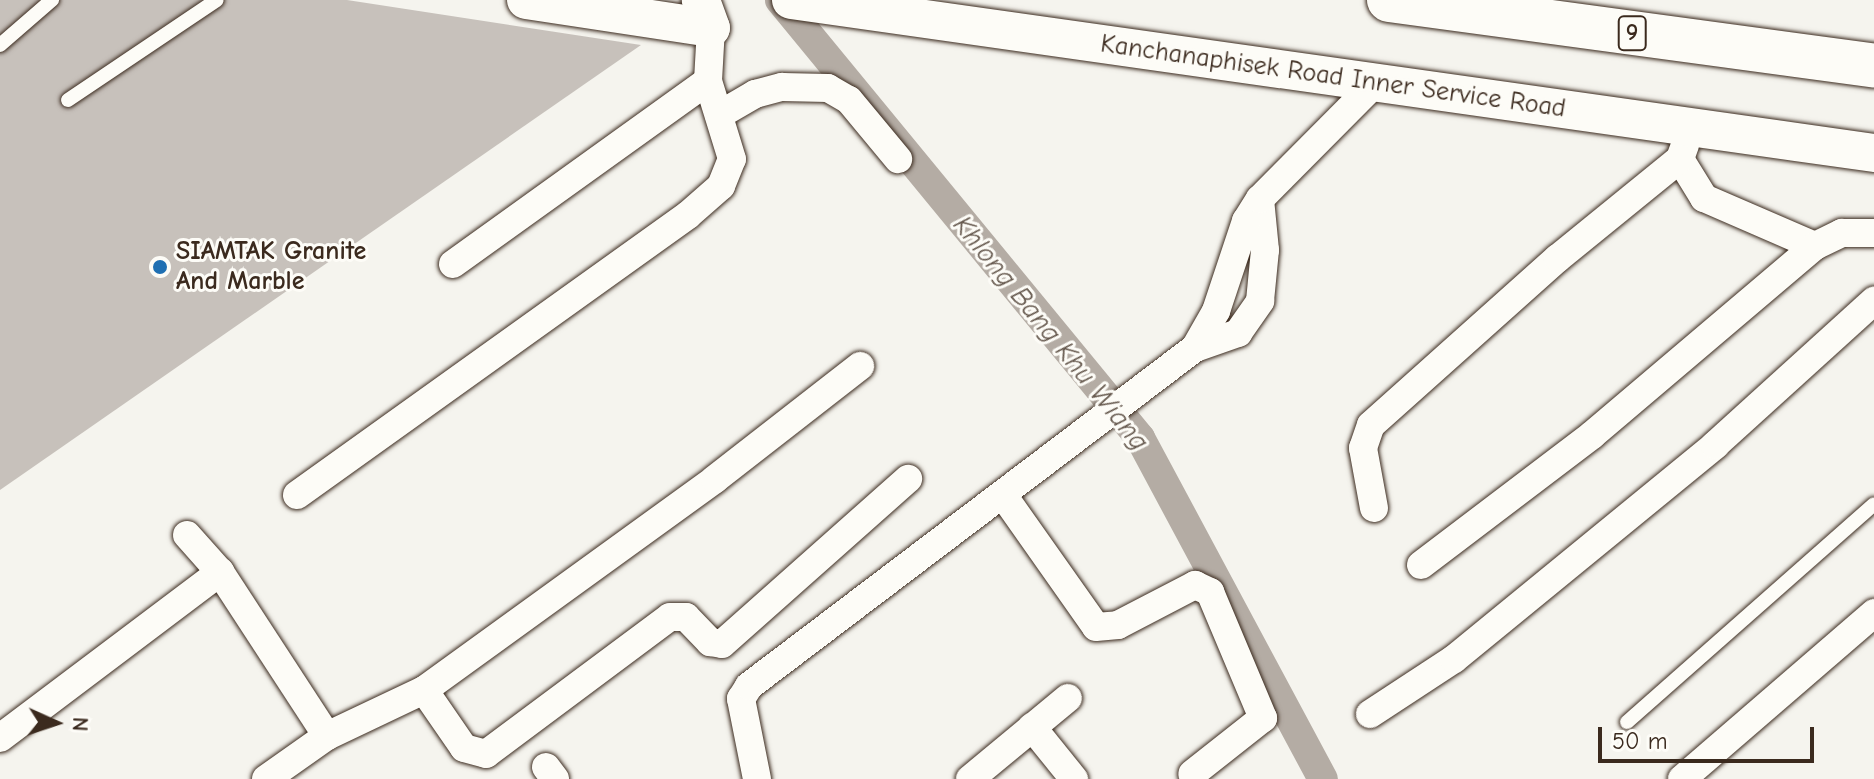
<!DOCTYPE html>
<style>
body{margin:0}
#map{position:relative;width:1874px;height:779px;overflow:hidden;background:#f5f4ee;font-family:"Comic Neue",sans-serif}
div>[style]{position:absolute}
.canal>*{height:30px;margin:-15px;padding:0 15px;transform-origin:15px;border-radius:15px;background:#b4aca4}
.building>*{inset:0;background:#c7c1bb}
.roads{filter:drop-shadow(0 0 2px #3b2a1e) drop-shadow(0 0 2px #3b2a1e)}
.service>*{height:14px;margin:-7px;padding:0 7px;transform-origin:7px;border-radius:7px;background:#fdfcf7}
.minor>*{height:28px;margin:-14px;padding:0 14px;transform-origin:14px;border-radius:14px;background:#fdfcf7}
.secondary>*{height:38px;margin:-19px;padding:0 19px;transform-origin:19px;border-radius:19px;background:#fdfcf7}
.trunk>*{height:44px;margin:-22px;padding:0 22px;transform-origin:22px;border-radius:22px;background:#fdfcf7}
.dots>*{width:22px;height:22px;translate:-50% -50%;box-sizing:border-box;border:4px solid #fdfcf7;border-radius:50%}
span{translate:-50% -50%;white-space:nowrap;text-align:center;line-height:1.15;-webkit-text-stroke:6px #fdfcf7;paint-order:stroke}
.shield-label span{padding:2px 6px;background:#fdfcf7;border:2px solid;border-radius:6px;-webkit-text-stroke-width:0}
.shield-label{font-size:24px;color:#3b2a1e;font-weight:700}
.street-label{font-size:26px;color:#3b2a1e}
.poi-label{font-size:26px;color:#3b2a1e;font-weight:700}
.left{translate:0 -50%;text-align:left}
.water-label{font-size:28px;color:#65584d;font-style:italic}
.north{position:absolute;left:16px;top:683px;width:80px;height:80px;-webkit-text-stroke:6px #fdfcf7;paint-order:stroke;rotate:93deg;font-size:22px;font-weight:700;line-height:32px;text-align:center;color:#3b2a1e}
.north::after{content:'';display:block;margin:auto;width:28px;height:36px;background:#3b2a1e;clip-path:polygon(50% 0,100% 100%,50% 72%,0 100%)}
.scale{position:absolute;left:1598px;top:727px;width:216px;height:36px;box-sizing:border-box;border:4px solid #3b2a1e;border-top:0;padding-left:10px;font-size:24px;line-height:28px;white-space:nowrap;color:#3b2a1e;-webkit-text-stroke:6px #fdfcf7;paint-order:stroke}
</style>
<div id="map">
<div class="canal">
<div style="left:780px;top:0;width:567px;rotate:50.58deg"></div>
<div style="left:1140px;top:438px;width:387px;rotate:61.8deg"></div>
</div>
<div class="building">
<div style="clip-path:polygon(0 0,347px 0,641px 45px,0 490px)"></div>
</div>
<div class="roads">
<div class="service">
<div style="left:0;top:45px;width:69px;rotate:-40.9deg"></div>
<div style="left:68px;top:100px;width:179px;rotate:-33.9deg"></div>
<div style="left:1627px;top:722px;width:329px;rotate:-41.4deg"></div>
</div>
<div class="minor">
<div style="left:719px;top:115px;width:42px;rotate:-30.3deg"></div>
<div style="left:755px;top:94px;width:28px;rotate:-15deg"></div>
<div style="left:782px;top:87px;width:46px;rotate:1.2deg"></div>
<div style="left:828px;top:88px;width:24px;rotate:30deg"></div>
<div style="left:849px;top:100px;width:77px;rotate:50.3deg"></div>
<div style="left:1685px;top:145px;width:15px;rotate:110deg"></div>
<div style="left:1680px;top:159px;width:46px;rotate:58.4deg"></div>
<div style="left:1704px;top:198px;width:121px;rotate:23.4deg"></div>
<div style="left:453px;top:264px;width:314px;rotate:-35.7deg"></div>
<div style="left:1195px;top:348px;width:46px;rotate:-19.2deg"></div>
<div style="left:1238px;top:333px;width:39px;rotate:-55deg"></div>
<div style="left:1260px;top:301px;width:51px;rotate:-84.4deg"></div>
<div style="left:1265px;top:250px;width:51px;rotate:-95.6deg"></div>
<div style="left:297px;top:495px;width:481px;rotate:-35.6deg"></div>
<div style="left:688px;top:215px;width:44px;rotate:-41.3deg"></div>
<div style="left:721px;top:186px;width:29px;rotate:-68deg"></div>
<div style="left:732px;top:159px;width:82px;rotate:-107.1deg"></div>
<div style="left:708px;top:81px;width:53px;rotate:-86.8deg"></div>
<div style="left:1003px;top:495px;width:161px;rotate:54.8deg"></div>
<div style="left:1096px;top:627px;width:22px;rotate:-5deg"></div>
<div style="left:1118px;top:625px;width:87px;rotate:-27.5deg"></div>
<div style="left:1195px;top:585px;width:17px;rotate:25deg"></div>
<div style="left:1210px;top:592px;width:137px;rotate:67.2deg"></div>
<div style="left:1263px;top:718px;width:90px;rotate:141.7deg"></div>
<div style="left:1374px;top:508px;width:61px;rotate:-100.4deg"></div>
<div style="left:1363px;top:448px;width:24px;rotate:-71deg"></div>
<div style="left:1371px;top:425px;width:251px;rotate:-41.8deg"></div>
<div style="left:1558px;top:258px;width:157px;rotate:-39.1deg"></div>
<div style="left:187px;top:535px;width:50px;rotate:48.3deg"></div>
<div style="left:220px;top:572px;width:196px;rotate:56.9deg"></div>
<div style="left:1421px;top:565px;width:215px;rotate:-37.2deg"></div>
<div style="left:1592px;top:435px;width:292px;rotate:-40.3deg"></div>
<div style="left:1815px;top:246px;width:30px;rotate:-26deg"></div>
<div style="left:1842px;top:233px;width:32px"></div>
<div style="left:424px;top:690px;width:70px;rotate:55.4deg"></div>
<div style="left:464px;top:748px;width:23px;rotate:15deg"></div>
<div style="left:486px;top:754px;width:229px;rotate:-36.7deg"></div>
<div style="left:670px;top:617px;width:16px"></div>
<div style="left:686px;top:617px;width:35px;rotate:46deg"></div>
<div style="left:710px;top:642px;width:12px;rotate:9deg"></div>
<div style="left:722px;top:644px;width:249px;rotate:-41.6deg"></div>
<div style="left:1370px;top:714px;width:100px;rotate:-33.2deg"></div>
<div style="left:1454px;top:659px;width:338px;rotate:-39.3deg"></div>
<div style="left:1715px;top:445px;width:215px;rotate:-42.2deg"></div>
<div style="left:1032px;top:727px;width:67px;rotate:51.1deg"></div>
<div style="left:0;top:738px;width:276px;rotate:-37deg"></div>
<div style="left:546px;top:767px;width:15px;rotate:53deg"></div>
<div style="left:266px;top:779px;width:75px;rotate:-35.2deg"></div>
<div style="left:327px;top:736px;width:107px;rotate:-25.4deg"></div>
<div style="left:424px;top:690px;width:359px;rotate:-35.9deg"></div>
<div style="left:715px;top:479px;width:184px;rotate:-37.9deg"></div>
<div style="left:757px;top:779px;width:82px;rotate:-101.3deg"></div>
<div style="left:741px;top:699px;width:15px;rotate:-58deg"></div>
<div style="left:749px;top:686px;width:560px;rotate:-37.16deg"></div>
<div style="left:1195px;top:348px;width:43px;rotate:-60.4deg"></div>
<div style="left:1216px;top:311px;width:95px;rotate:-71.6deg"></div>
<div style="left:1246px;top:221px;width:26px;rotate:-58deg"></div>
<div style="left:1260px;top:199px;width:163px;rotate:-45.2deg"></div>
<div style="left:970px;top:779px;width:127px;rotate:-39.6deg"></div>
<div style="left:1682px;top:779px;width:254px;rotate:-40.8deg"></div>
</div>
<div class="secondary">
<div style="left:526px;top:0;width:187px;rotate:8.6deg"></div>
<div style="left:711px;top:28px;width:30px;rotate:-110deg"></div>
<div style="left:791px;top:0;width:1094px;rotate:8.04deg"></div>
</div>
<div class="trunk">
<div style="left:1389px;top:0;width:489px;rotate:7.7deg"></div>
</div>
</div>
<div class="dots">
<div style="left:160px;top:267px;background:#1f6fb2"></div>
</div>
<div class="shield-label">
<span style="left:1632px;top:33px">9</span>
</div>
<div class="street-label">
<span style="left:1333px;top:77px;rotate:8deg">Kanchanaphisek Road Inner Service Road</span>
</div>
<div class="poi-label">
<span class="left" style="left:176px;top:267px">SIAMTAK Granite<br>And Marble</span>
</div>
<div class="water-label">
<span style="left:1051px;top:333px;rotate:51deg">Khlong Bang Khu Wiang</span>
</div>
<div class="north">N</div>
<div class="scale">50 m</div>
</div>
